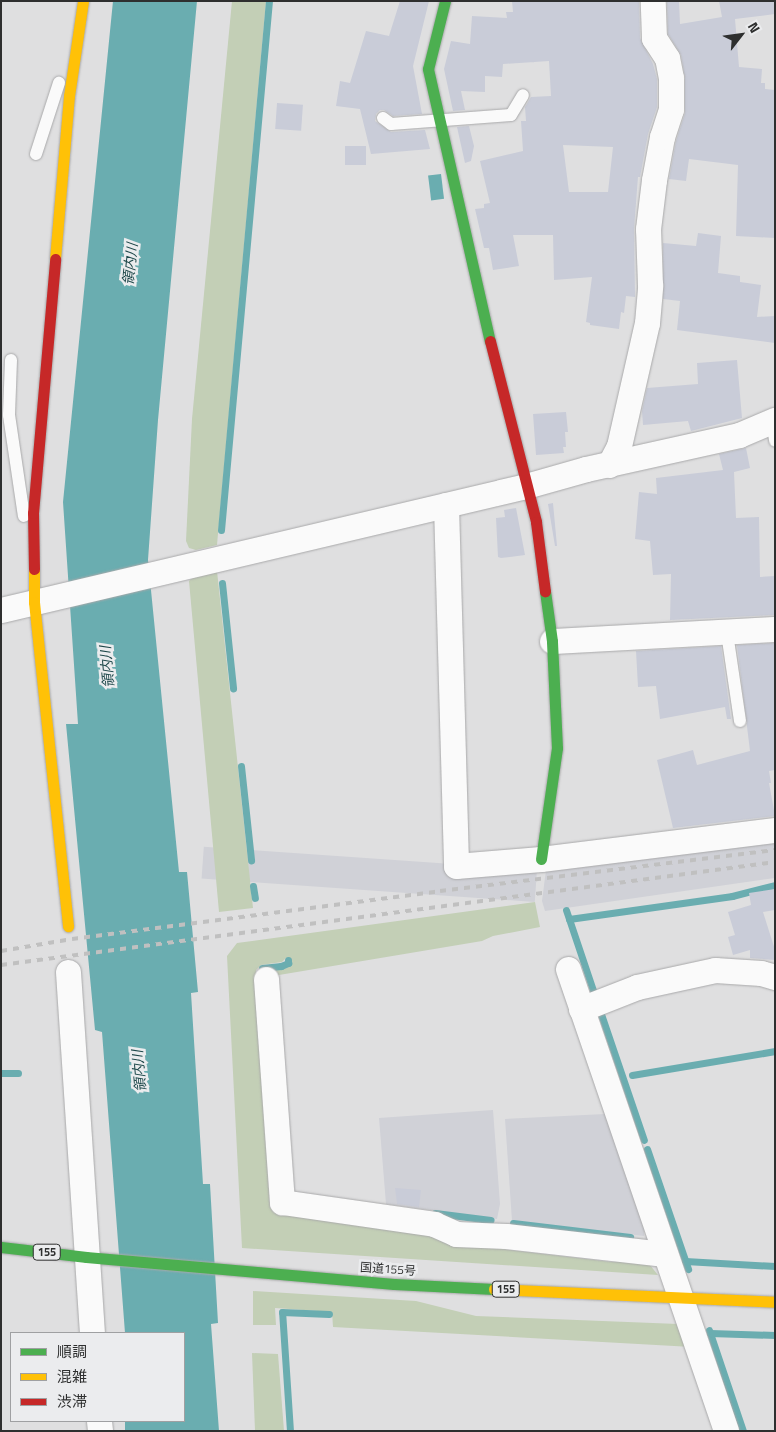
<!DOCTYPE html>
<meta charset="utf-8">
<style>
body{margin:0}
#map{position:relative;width:776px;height:1432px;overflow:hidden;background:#dfdfe0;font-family:"Titillium Web","Noto Sans JP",sans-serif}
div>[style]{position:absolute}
.built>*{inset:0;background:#d0d1d7;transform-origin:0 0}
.green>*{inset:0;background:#c3cfb6}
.water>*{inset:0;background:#6aadb0;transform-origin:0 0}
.stream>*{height:7px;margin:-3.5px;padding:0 3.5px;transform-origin:3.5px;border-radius:3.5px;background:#6aadb0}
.building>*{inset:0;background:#c9ccd8;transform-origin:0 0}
.roads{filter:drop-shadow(0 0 1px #a9a9aa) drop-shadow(0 0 1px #a9a9aa)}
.lane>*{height:12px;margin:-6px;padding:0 6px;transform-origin:6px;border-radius:6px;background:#fafafa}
.street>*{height:25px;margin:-12.5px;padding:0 12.5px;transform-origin:12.5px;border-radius:12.5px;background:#fafafa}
.fast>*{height:11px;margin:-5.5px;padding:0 5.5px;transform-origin:5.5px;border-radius:5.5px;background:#4caf50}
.slow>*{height:11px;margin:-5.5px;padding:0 5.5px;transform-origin:5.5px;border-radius:5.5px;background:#ffc107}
.jam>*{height:11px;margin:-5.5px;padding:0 5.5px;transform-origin:5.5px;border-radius:5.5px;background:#c62828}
.rail>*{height:4px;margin-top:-2px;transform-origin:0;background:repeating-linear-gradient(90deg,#c0c0c0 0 6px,transparent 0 12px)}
span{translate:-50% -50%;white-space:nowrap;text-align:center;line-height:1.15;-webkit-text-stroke:5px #ebecee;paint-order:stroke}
.shield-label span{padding:1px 4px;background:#ebecee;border:1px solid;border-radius:4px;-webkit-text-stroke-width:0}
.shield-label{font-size:11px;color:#2e2f2f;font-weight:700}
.street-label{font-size:12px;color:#2e2f2f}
.water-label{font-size:14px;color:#1d4749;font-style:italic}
.frame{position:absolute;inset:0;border:2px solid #2e2f2f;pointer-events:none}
.legend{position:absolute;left:10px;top:1332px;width:175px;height:90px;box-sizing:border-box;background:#ebecee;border:1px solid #9fa0a2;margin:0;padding:6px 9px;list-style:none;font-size:15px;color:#2e2f2f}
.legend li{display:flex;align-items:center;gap:10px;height:25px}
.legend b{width:25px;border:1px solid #9fa0a2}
.north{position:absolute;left:716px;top:10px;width:50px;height:50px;-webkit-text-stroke:4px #ebecee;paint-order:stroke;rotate:60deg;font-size:14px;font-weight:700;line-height:20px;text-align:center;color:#2e2f2f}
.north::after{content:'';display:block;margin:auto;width:18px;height:22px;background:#2e2f2f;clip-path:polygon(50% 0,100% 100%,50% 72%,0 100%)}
</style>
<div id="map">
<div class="built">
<div style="clip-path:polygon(775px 840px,775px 878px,545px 911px,542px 901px,546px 870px)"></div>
<div style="left:537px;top:870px;width:32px;height:334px;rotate:94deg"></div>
<div style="clip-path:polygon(493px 1110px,500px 1204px,497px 1219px,386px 1204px,379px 1118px)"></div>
<div style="clip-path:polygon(605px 1114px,644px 1228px,644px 1236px,512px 1221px,505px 1119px)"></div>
</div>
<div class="green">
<div style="clip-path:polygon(232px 1px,266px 1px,217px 545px,196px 550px,189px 548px,186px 541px,192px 419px)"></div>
<div style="clip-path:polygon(217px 571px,253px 908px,219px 912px,189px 581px,195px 575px)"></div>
<div style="clip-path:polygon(535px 902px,540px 927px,493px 936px,482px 941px,273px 976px,262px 971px,291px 966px,290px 959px,286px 958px,282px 962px,261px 965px,256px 970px,270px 1208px,431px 1230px,451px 1243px,612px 1262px,635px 1258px,645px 1259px,658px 1275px,242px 1248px,227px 956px,237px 943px)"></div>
<div style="clip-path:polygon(253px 1291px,416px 1301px,476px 1316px,678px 1324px,692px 1347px,333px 1327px,332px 1312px,275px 1308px,276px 1325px,253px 1325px)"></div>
<div style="clip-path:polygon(252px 1353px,278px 1354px,284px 1431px,255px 1431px)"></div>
</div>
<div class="water">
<div style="clip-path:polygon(113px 1px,197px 1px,158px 420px,148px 560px,179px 872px,187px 872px,198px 992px,191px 993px,203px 1184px,210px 1184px,218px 1323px,211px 1324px,219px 1431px,125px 1431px,125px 1421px,184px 1421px,184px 1333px,125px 1333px,102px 1032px,95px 1030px,66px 724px,78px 724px,63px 502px)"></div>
<div style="left:441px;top:174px;width:25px;height:13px;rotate:83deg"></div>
</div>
<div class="stream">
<div style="left:221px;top:530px;width:531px;rotate:-84.82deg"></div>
<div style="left:222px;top:583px;width:106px;rotate:84deg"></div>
<div style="left:241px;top:766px;width:95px;rotate:83.9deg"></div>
<div style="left:253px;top:886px;width:12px;rotate:81deg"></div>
<div style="left:566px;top:910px;width:91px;rotate:71.4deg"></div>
<div style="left:569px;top:919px;width:165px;rotate:-8deg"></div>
<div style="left:732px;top:896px;width:44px;rotate:-14.3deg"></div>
<div style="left:262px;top:968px;width:19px;rotate:-6deg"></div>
<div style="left:281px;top:966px;width:8px;rotate:-23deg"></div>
<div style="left:288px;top:963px;width:3px;rotate:-90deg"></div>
<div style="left:601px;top:1014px;width:133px;rotate:71.2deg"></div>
<div style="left:1px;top:1073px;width:17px"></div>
<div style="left:632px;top:1075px;width:145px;rotate:-9.5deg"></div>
<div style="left:647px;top:1149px;width:127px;rotate:71.1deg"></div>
<div style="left:435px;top:1213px;width:56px;rotate:7.1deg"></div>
<div style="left:513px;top:1223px;width:118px;rotate:6.8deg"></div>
<div style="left:685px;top:1261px;width:90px;rotate:3.2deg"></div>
<div style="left:709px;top:1330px;width:107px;rotate:71.4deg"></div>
<div style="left:710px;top:1333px;width:65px;rotate:1.8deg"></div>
<div style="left:290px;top:1431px;width:119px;rotate:-93.8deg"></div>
<div style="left:282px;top:1312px;width:47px;rotate:2.4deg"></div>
</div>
<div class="building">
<div style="clip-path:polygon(400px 1px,429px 1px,413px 66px,422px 114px,393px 116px,384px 110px,380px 110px,376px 114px,375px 121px,391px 132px,425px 130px,430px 149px,371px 154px,360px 109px,336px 106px,340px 81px,350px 83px,366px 31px,389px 36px)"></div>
<div style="clip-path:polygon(evenodd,512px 1px,639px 1px,640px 38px,653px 64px,657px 79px,657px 107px,648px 134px,640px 177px,638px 177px,634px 229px,635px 297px,626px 296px,624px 313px,621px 312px,619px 329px,590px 325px,590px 323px,586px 322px,592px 277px,554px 280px,553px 235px,513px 235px,519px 266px,493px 270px,489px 248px,484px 248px,475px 209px,484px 208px,484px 204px,490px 203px,480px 161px,523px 151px,521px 121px,526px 121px,525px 107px,531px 97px,551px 96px,549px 61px,503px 64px,502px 77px,485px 76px,485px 92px,461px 91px,465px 110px,453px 111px,444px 69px,451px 41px,470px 44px,472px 16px,507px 18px,506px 12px,513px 12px,512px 1px,563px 145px,613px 147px,608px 192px,569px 192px,563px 145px)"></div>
<div style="clip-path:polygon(667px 1px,679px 1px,680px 24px,722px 17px,719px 1px,775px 1px,775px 14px,735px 19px,739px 67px,762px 69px,761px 83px,765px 83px,765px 89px,775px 90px,775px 238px,736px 236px,738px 165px,689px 159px,686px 181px,669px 179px,676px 141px,685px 113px,685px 78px,681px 55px,668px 34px)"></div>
<div style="left:277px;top:103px;width:26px;height:26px;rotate:4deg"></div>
<div style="clip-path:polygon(469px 126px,474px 146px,471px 161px,465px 163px,457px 127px)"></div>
<div style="left:366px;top:146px;width:19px;height:21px;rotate:90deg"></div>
<div style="clip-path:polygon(698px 233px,721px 236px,718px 273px,740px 276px,740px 282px,761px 285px,757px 317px,775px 316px,775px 343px,677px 330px,680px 301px,663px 299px,663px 243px,696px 246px)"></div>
<div style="clip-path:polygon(737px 360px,742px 418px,691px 431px,688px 421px,643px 425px,642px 411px,647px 388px,698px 384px,697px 363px)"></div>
<div style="clip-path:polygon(566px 412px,568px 432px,565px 432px,566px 447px,563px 447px,564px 453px,536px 455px,533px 414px)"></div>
<div style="clip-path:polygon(746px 448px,750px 468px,734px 472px,736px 518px,759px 517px,760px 577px,775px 576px,775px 615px,670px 620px,671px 574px,653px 575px,650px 541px,635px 539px,639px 492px,657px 494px,656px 478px,723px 470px,719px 454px)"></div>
<div style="clip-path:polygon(553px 503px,557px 546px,555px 546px,548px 504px)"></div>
<div style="clip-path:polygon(516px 508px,525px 555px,501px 558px,498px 557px,496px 518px,505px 517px,504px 510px)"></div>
<div style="clip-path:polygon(775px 643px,775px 770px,769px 771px,771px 783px,769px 783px,775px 816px,673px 828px,657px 760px,693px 750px,697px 765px,750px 751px,737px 645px)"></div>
<div style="clip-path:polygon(721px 646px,731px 719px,727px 719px,725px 707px,660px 719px,656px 686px,638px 687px,636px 651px)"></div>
<div style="clip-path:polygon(775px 889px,775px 910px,763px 912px,775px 950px,775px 960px,750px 958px,750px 950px,733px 955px,728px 937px,735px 935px,728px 912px,751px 905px,749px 893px)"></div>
<div style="clip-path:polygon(395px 1188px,421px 1190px,419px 1207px,397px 1204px)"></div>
</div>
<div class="roads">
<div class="lane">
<div style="left:383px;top:118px;width:10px;rotate:37deg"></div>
<div style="left:391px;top:124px;width:120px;rotate:-4.3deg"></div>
<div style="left:511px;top:115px;width:23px;rotate:-59deg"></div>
<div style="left:36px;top:154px;width:75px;rotate:-72.1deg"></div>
<div style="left:11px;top:360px;width:55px;rotate:92.1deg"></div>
<div style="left:9px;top:415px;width:102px;rotate:81.6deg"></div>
<div style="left:772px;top:421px;width:20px;rotate:81deg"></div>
<div style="left:727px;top:633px;width:89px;rotate:81.6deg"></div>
</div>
<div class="street">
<div style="left:609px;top:465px;width:21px;rotate:-62deg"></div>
<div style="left:619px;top:446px;width:126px;rotate:-77.2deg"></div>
<div style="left:647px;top:323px;width:38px;rotate:-85deg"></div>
<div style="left:650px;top:285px;width:56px;rotate:-92deg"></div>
<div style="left:648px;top:229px;width:49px;rotate:-83deg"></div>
<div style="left:654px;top:180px;width:44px;rotate:-79.5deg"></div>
<div style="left:662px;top:137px;width:29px;rotate:-72deg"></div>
<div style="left:671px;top:109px;width:31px;rotate:-90deg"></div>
<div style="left:671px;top:78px;width:20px;rotate:-101deg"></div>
<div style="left:667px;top:58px;width:24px;rotate:-123deg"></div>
<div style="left:654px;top:38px;width:37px;rotate:-92deg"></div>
<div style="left:446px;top:505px;width:361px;rotate:88.4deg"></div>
<div style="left:456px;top:866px;width:85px;rotate:-4.7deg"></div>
<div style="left:541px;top:859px;width:236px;rotate:-7.1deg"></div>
<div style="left:1px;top:610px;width:539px;rotate:-13.29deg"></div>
<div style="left:526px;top:486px;width:62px;rotate:-15.8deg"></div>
<div style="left:586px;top:469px;width:157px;rotate:-12.5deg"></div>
<div style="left:739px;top:435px;width:39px;rotate:-23deg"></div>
<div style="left:552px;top:641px;width:223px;rotate:-3.1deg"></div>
<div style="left:568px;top:969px;width:488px;rotate:71.1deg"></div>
<div style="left:68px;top:972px;width:362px;rotate:86.2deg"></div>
<div style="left:266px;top:979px;width:224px;rotate:85.9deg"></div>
<div style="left:282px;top:1202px;width:154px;rotate:8.2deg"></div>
<div style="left:434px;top:1224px;width:24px;rotate:24deg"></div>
<div style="left:456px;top:1234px;width:50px;rotate:2.3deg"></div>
<div style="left:506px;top:1236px;width:160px;rotate:6.5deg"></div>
<div style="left:581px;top:1009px;width:60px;rotate:-21.4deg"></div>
<div style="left:637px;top:987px;width:80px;rotate:-12.3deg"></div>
<div style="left:715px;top:970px;width:46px;rotate:3.7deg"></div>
<div style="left:761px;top:973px;width:15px;rotate:16deg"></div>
<div style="left:99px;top:1421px;width:10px;rotate:84deg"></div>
</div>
<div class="fast">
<div style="left:445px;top:1px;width:70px;rotate:104deg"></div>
<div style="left:428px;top:69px;width:279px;rotate:77.2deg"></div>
<div style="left:541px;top:859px;width:112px;rotate:-81.8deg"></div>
<div style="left:557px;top:748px;width:107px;rotate:-92.7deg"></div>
<div style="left:552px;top:641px;width:50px;rotate:-98deg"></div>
<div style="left:1px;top:1247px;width:86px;rotate:6.7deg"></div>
<div style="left:86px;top:1257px;width:309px;rotate:5deg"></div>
<div style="left:394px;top:1284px;width:100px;rotate:2.9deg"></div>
</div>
<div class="slow">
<div style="left:55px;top:259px;width:164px;rotate:-85.1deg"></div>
<div style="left:69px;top:96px;width:96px;rotate:-81.6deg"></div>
<div style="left:34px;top:569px;width:33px;rotate:90deg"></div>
<div style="left:34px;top:602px;width:326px;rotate:84deg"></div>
<div style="left:494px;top:1289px;width:281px;rotate:2.6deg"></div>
</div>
<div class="jam">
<div style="left:490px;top:341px;width:187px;rotate:75.7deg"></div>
<div style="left:536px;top:522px;width:70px;rotate:82.6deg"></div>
<div style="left:34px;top:569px;width:56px;rotate:-91deg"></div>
<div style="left:33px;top:513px;width:255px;rotate:-85deg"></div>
</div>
</div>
<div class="rail">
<div style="left:1px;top:951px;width:72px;rotate:-9.6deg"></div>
<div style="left:72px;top:939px;width:371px;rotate:-7.4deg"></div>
<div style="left:440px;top:891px;width:337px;rotate:-7deg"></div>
<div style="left:1px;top:965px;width:781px;rotate:-7.58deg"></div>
</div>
<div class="shield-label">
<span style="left:47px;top:1252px">155</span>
<span style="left:506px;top:1289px">155</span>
</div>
<div class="street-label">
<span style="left:388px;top:1269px;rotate:4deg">国道155号</span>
</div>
<div class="water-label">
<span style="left:130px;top:264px;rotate:-84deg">領内川</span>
<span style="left:107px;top:667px;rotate:-95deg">領内川</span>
<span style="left:139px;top:1071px;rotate:-95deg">領内川</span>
</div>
<div class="frame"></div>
<ul class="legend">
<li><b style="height:6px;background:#4caf50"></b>順調</li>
<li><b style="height:6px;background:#ffc107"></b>混雑</li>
<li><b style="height:6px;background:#c62828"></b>渋滞</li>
</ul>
<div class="north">N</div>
</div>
